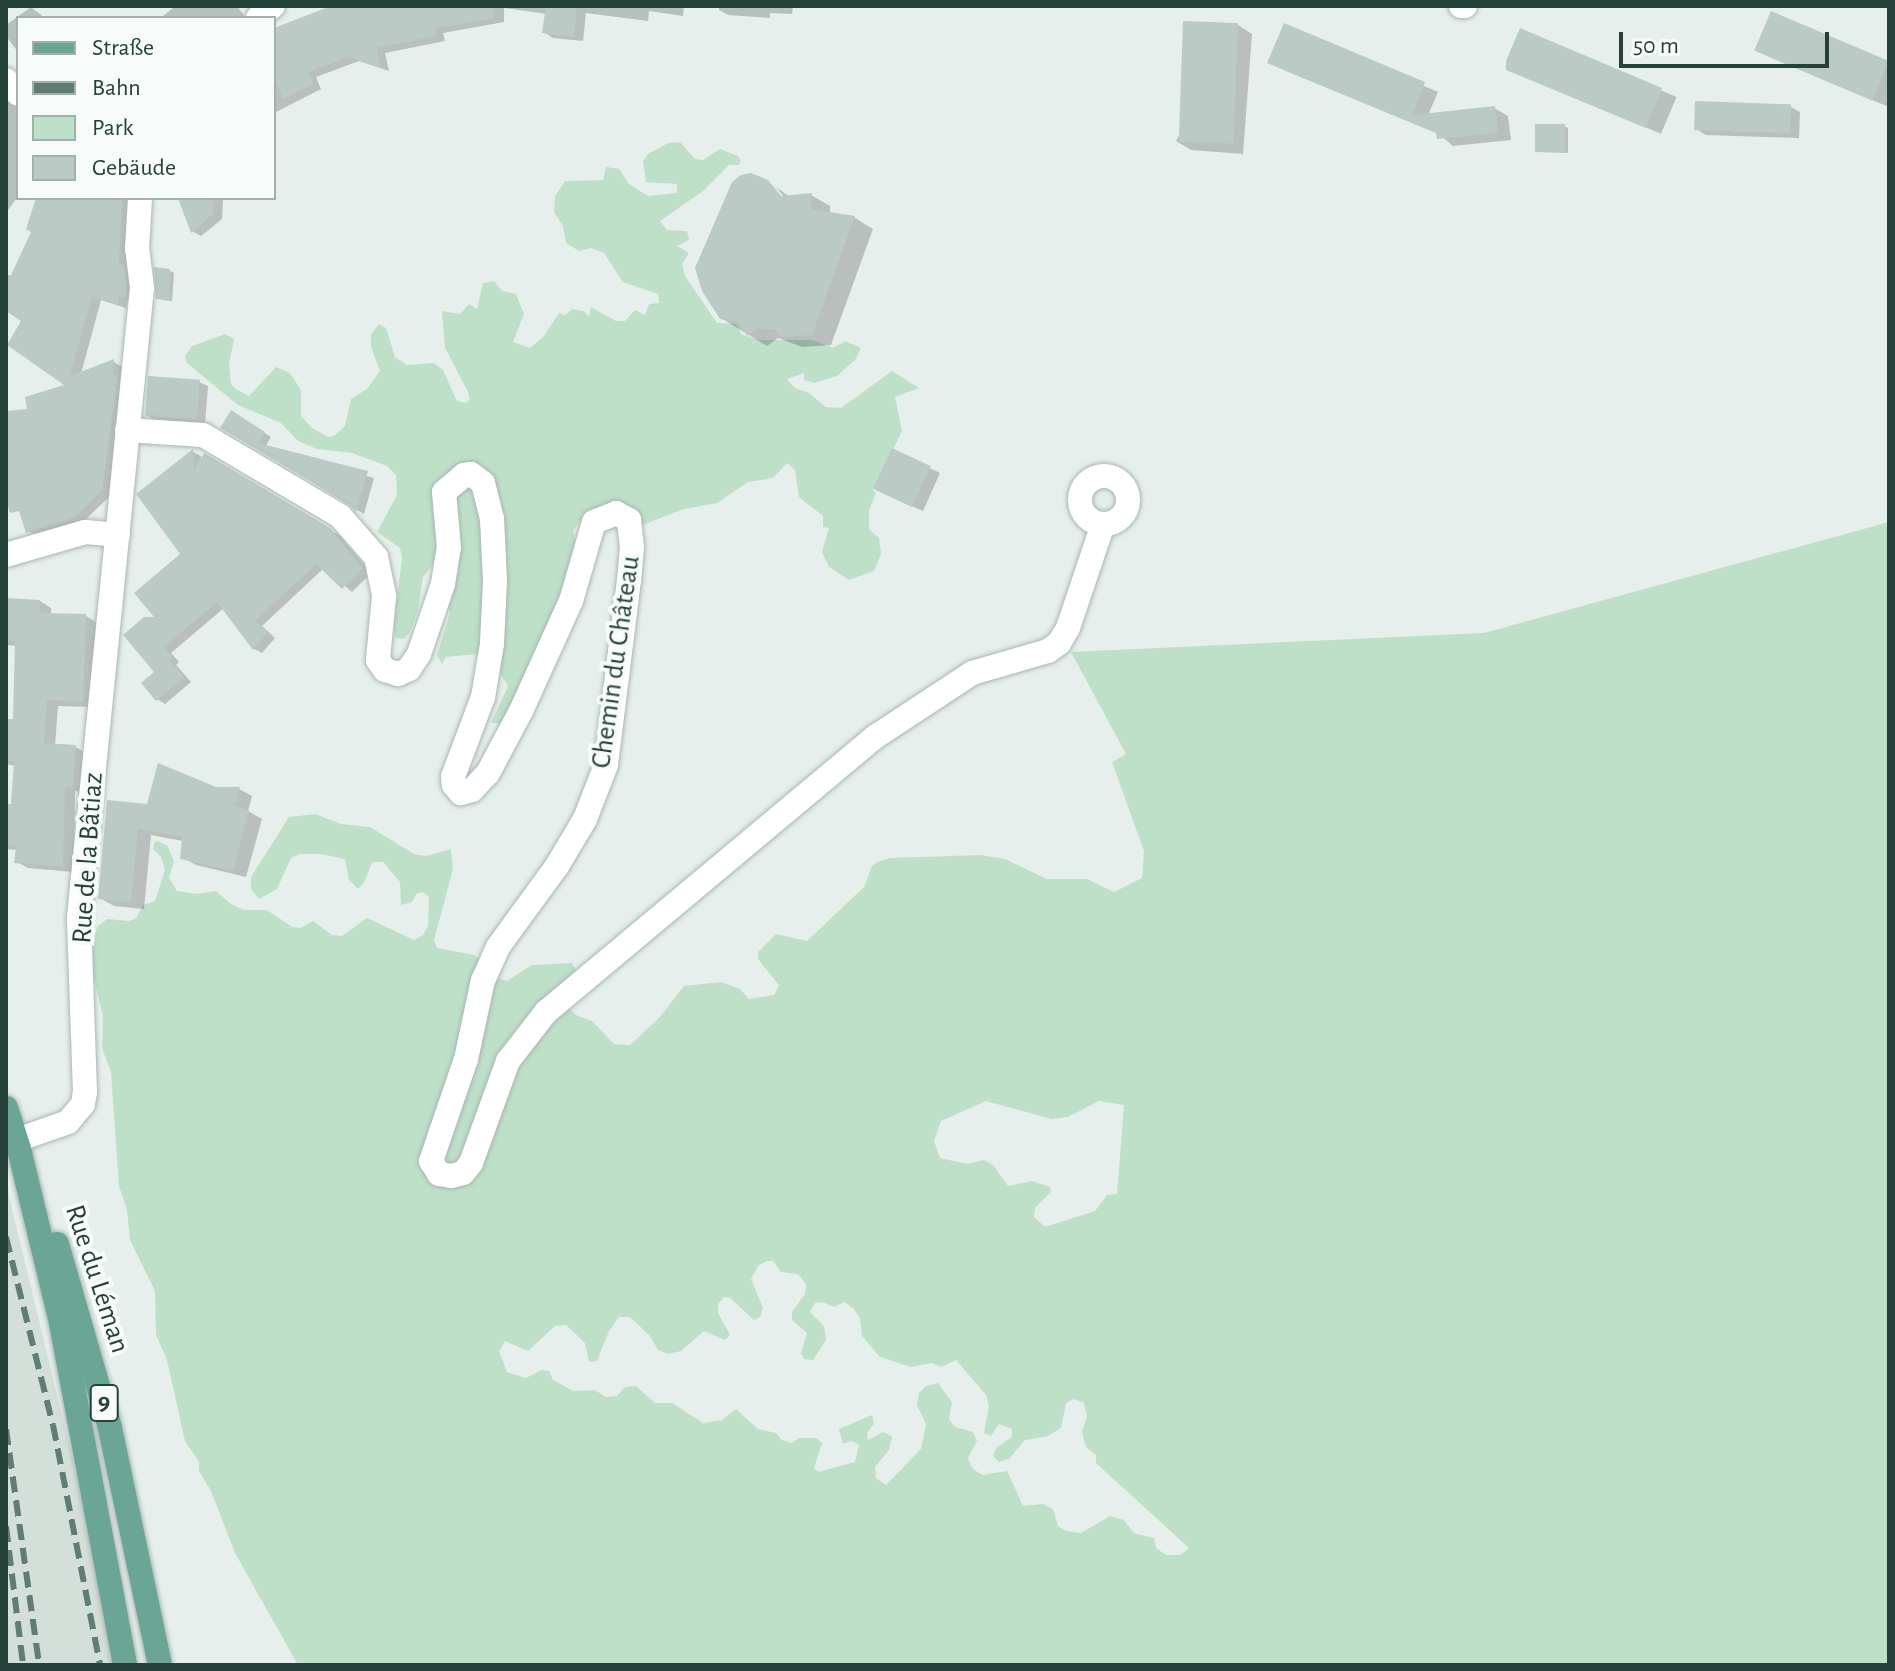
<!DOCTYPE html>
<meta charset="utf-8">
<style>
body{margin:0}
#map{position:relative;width:1895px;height:1671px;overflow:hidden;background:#e6efeb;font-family:"Alegreya Sans",sans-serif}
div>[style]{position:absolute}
.built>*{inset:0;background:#d4dfda}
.green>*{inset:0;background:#bfe0c8}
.shadow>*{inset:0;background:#0003;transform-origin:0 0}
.building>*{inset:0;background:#bbcac4;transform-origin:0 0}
.roads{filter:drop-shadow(0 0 2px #a8b8b2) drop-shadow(0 0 2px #a8b8b2)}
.minor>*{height:24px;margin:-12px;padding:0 12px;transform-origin:12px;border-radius:12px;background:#fff}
.minor>.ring{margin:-12px;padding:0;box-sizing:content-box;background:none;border:24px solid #fff;border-radius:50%}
.major>*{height:24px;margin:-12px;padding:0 12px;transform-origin:12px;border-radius:12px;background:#6aa596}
.rail>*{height:6px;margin-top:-3px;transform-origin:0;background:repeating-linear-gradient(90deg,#5f7d75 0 16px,transparent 0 24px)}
span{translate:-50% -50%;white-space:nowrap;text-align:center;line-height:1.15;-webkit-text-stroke:8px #f7fbf9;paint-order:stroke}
.shield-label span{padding:2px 6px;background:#f7fbf9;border:2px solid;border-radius:6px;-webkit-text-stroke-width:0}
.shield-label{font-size:26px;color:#24423a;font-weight:700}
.street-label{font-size:28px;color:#24423a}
.frame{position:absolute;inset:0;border:8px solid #24423a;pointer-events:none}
.legend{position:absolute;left:16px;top:16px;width:260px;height:184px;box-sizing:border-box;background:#f7fbf9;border:2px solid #a3b1ad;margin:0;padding:10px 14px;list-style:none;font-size:24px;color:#24423a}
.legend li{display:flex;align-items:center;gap:16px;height:40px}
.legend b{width:40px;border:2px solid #a3b1ad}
.scale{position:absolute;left:1619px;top:32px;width:210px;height:36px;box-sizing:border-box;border:4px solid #24423a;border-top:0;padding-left:10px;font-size:24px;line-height:28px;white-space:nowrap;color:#24423a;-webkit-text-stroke:6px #f7fbf9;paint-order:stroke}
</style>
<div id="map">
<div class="built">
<div style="clip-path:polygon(6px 1184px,102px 1580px,115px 1665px,6px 1665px)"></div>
</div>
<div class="green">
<div style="clip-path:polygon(680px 142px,695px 159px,703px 160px,720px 149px,738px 156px,741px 161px,739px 165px,729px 165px,703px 191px,660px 221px,667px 230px,687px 231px,689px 240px,677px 246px,689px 253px,682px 264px,685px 276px,717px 323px,736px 324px,742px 335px,760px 340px,812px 340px,833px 348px,845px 341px,861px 348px,855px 360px,837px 376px,814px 383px,804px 380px,804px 373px,787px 379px,795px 388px,809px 393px,826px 407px,841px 408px,892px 371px,919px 388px,895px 397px,902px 431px,873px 490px,876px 493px,869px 510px,869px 529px,879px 538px,881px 554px,874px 571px,849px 580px,829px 567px,822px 552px,829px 528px,823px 527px,823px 516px,799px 497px,795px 470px,787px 463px,773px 478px,748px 482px,717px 503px,684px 509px,645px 524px,632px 525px,595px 509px,584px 515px,573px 531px,579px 555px,508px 723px,491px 723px,508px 686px,487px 653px,446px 657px,442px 664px,437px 655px,450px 613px,447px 599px,458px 569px,460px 518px,455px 517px,442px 554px,423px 577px,418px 610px,410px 632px,404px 639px,396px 638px,394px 628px,402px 557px,400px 548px,377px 532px,397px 495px,396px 475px,387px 466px,352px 453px,317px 449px,298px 441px,281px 423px,238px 405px,187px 363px,185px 356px,192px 346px,225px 334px,234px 339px,229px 364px,231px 384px,236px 389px,249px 396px,276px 367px,290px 373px,301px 390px,301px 416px,312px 428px,328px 437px,334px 436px,345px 426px,351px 399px,367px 389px,380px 371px,371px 347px,371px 334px,379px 324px,386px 328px,395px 357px,407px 365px,434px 363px,443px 370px,457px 401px,466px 403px,470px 399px,467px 390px,445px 348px,442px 311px,460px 314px,469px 304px,477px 309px,483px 283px,494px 281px,502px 291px,516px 294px,524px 314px,513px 342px,530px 348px,544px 336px,559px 313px,565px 315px,572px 309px,584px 311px,589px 317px,591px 307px,616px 321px,625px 321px,635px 310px,645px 315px,649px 304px,659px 303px,658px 294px,623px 282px,604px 253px,591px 248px,579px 251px,566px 243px,563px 226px,554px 212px,555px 196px,565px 181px,603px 180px,606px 167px,619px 169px,629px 184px,648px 196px,677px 193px,677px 184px,646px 182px,643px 161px,648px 154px,668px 143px)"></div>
<div style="clip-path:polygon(evenodd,1889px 522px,1889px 1665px,298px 1665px,235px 1553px,211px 1491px,199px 1471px,199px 1462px,185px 1441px,167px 1360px,156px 1335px,155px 1291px,130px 1240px,127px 1210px,119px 1186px,111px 1072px,102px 1048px,103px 1017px,93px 974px,93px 947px,97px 927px,107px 919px,129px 921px,136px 918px,143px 905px,155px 901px,165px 870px,161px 857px,153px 849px,154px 843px,157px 841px,167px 845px,170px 852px,174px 861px,169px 878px,177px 891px,197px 894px,216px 891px,231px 904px,244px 910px,267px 910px,292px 927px,300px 928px,313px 921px,332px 935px,342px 936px,367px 918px,414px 940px,423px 935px,428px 926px,429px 897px,423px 892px,417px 893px,412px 902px,401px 905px,400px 882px,383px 862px,372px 862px,364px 883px,358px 889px,349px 880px,345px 859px,321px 854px,300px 854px,291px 858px,277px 889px,259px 899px,251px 889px,251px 877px,289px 817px,315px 814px,341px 824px,370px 827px,414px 854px,426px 856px,451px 849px,453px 869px,434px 940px,437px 948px,474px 955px,482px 960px,483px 973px,507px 981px,532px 965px,572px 963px,576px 971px,563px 1003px,576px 1015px,592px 1021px,614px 1044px,630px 1045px,659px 1018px,684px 986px,721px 982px,740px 989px,749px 999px,774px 995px,779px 985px,758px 959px,758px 952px,776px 934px,807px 941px,864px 887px,872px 866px,877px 862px,890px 858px,980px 855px,1005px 859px,1047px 879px,1087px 879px,1114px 892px,1142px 878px,1144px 851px,1112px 762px,1126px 754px,1071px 652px,1484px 633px,1889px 522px,986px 1101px,1052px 1119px,1068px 1117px,1099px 1101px,1124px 1105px,1117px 1194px,1107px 1195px,1095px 1211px,1045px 1227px,1034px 1217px,1035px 1208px,1051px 1192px,1050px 1187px,1032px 1181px,1008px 1186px,993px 1165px,984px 1160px,967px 1164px,940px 1158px,934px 1141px,941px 1121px,986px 1101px,1889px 522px,766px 1261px,773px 1261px,781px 1272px,798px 1274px,806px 1284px,805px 1294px,792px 1312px,792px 1320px,807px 1333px,801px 1353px,804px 1359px,813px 1360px,826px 1340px,824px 1326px,810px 1312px,815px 1303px,822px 1302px,834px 1307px,844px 1302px,853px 1308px,860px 1318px,862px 1336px,880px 1357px,911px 1367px,932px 1363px,941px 1367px,956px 1360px,986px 1395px,989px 1406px,984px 1433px,991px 1436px,999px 1424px,1012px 1429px,1012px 1437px,997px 1447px,993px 1456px,999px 1462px,1009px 1459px,1025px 1440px,1048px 1436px,1061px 1428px,1066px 1403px,1074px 1399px,1084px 1403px,1087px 1416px,1082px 1432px,1086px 1447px,1096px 1455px,1096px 1463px,1189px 1548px,1180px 1555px,1166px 1555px,1156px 1548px,1154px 1538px,1134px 1533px,1124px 1520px,1110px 1516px,1081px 1533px,1066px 1531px,1058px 1526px,1053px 1509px,1043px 1504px,1023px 1506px,1007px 1471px,982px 1475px,972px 1468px,968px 1458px,977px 1441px,973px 1432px,955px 1427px,949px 1419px,952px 1402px,938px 1383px,926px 1386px,919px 1393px,917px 1405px,926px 1424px,921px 1449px,886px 1485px,876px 1478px,875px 1467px,889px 1450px,892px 1437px,883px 1432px,868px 1440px,867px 1433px,874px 1424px,872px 1415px,839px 1429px,843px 1444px,852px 1441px,859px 1445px,855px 1462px,819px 1472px,814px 1468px,822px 1443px,816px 1438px,799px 1438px,792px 1443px,782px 1440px,776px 1433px,758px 1429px,736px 1409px,722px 1420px,703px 1423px,672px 1403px,655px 1403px,636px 1386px,625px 1387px,617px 1396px,606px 1397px,595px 1390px,573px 1391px,553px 1380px,549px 1371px,542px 1370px,526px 1378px,507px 1372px,499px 1351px,505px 1341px,528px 1351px,555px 1326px,566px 1325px,585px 1343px,589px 1362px,597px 1361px,609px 1331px,619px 1317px,630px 1317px,650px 1336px,658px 1350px,668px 1354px,681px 1351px,704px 1331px,725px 1340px,730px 1335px,718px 1313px,718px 1304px,724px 1297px,730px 1298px,754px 1320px,760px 1317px,763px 1308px,751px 1279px,758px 1266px,766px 1261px)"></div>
</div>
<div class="shadow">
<div style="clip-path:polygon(175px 6px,237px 6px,246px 18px,161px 18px)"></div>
<div style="clip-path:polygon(338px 6px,684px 6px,683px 16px,649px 11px,648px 21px,586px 13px,583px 41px,553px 38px,544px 32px,547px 14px,504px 8px,504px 22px,443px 33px,445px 41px,385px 53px,389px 71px,359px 61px,316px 77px,321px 89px,274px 113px,274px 30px)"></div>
<div style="clip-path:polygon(719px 6px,793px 6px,792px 14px,770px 13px,770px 18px,728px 15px,719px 10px)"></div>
<div style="clip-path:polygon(31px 7px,45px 18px,18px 18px,18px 52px,6px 36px,6px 25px)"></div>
<div style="clip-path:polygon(1238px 25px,1252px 34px,1243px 154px,1191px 150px,1176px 141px)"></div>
<div style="clip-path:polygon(1285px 26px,1438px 92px,1428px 115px,1494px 108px,1508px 116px,1511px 140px,1453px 146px,1439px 134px,1284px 70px,1270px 62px)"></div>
<div style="left:1521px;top:31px;width:169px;height:40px;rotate:23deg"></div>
<div style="clip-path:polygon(1757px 50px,1889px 62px,1889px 107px,1772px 58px)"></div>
<div style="clip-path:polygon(6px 98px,18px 109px,18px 196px,6px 213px)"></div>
<div style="clip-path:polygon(1791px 107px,1800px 112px,1799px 138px,1706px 135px,1696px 129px)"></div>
<div style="clip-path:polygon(1564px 126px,1568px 128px,1568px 153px,1537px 152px)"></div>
<div style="clip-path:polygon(776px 187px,790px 197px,811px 195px,830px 206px,830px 214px,855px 218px,873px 229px,831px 345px,802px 347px,778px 338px,767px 346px,721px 318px,789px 203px)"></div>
<div style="clip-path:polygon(39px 198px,131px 198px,134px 301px,127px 301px,126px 308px,101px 300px,81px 374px,114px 362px,122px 367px,111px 495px,83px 522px,37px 536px,28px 531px,6px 473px,6px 413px,29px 411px,69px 386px,24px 320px,6px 309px,6px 274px,11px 276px,34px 232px)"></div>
<div style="clip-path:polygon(180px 198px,223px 198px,222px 219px,201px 236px,192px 231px)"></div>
<div style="clip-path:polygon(170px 271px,174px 273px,172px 301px,162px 300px,158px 298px)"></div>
<div style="clip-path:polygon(199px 382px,208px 386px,205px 423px,155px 420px,146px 415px)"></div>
<div style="clip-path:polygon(232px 413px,271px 437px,265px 447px,374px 478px,364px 514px,223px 427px)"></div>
<div style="clip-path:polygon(893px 451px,940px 473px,923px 511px,885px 494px)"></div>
<div style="clip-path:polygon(193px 452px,201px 456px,201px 462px,205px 456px,339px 535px,371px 573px,352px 592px,324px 568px,262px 626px,275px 638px,262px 653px,254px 649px,224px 608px,171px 653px,179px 662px,176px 665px,191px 682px,165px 704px,157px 699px,158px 619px,183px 554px,139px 494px)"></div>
<div style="clip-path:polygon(6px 600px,40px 601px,51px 608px,51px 615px,86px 616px,97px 623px,94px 707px,58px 706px,55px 746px,76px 747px,87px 754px,84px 792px,75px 791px,74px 872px,28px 868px,17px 862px,18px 850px,6px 849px,6px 806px,13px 806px,16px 766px,6px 764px,6px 721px,14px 721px,17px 646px,6px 645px)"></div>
<div style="clip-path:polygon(216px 789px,239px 789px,252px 796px,248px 811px,262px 819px,246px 877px,196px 865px,182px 857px,183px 841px,151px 835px,144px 909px,114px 906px,100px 898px,148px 807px)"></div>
</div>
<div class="building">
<div style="clip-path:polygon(331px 6px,493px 6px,494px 18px,435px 28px,437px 36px,377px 48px,381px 68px,349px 57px,308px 72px,313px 84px,283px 99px,274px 77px,274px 28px)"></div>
<div style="clip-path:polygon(546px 6px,577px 6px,574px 37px,542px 33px)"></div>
<div style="left:1771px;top:11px;width:128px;height:43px;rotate:23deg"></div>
<div style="left:1183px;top:21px;width:55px;height:121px;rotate:2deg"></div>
<div style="clip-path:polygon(1284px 23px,1425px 82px,1412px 115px,1495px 106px,1498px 133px,1437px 139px,1436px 133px,1267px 63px)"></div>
<div style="clip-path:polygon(1520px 28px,1662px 88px,1646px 128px,1506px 70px,1506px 61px)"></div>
<div style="left:1695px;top:101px;width:96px;height:29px;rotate:2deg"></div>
<div style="left:1565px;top:124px;width:28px;height:30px;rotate:90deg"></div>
<div style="clip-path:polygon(751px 173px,768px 180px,781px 196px,812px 193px,811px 209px,855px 216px,812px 335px,781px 337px,776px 330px,758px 328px,747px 336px,738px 322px,720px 319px,702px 291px,695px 268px,732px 182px,741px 175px)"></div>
<div style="clip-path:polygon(36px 198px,122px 198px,119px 264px,124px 265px,127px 288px,126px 297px,118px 297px,118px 305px,92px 296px,70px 376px,114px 359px,113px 375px,118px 375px,102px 490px,74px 518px,26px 533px,19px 511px,10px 513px,6px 499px,6px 411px,27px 409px,25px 397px,64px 385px,7px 345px,21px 321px,6px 311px,6px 286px,31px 232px,26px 229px)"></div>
<div style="clip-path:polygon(178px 198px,214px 198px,213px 214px,191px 233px)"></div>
<div style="clip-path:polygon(154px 267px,170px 269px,169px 300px,156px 299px)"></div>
<div style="left:148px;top:376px;width:52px;height:40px;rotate:4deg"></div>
<div style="clip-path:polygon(231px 410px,265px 432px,258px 443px,368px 471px,356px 512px,348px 503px,220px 428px)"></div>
<div style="left:892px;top:448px;width:43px;height:45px;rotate:25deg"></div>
<div style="clip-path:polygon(193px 449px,194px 470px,204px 453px,330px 528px,363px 568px,342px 589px,316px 564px,255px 621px,268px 632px,253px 650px,217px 602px,164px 647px,172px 657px,162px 665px,169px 659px,184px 677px,156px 701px,141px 683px,154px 672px,123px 635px,144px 617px,154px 617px,134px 593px,180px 554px,136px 494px)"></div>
<div style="clip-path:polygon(6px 598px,40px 600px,40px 613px,86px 614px,83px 702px,47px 700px,44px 743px,76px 745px,73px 787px,65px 786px,63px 867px,14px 863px,16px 846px,6px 845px,6px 804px,11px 804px,14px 761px,6px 761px,6px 719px,13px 719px,15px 641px,6px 641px)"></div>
<div style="clip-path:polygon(158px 763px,216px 787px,240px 787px,235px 806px,249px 810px,233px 871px,180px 859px,182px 837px,138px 829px,131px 903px,98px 899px,107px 800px,147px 804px)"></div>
</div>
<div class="roads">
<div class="minor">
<div style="left:1461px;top:6px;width:4px"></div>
<div style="left:258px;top:18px;width:19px;rotate:-39deg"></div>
<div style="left:6px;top:80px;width:18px;rotate:49deg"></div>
<div style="left:127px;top:430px;width:76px;rotate:3.8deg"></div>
<div style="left:203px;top:435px;width:159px;rotate:30.6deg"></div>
<div style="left:340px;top:516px;width:55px;rotate:48.7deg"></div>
<div style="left:376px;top:557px;width:40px;rotate:78deg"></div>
<div style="left:384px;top:596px;width:64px;rotate:95.4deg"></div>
<div style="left:378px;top:660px;width:12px;rotate:55deg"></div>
<div style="left:385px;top:670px;width:14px;rotate:17deg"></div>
<div style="left:398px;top:674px;width:12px;rotate:-24deg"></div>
<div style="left:409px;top:669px;width:18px;rotate:-56deg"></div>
<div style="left:419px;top:654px;width:74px;rotate:-71.1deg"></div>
<div style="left:443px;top:584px;width:36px;rotate:-81deg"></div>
<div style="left:449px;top:548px;width:56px;rotate:-95.1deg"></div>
<div style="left:444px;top:492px;width:26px;rotate:-40deg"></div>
<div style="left:464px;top:475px;width:7px;rotate:-8deg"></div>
<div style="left:471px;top:474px;width:15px;rotate:37deg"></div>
<div style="left:483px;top:483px;width:36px;rotate:76deg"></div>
<div style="left:492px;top:518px;width:64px;rotate:87.3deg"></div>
<div style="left:495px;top:582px;width:62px;rotate:92.8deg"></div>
<div style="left:492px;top:644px;width:54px;rotate:99.6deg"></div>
<div style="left:483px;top:697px;width:85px;rotate:110.6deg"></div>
<div style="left:453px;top:777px;width:8px;rotate:83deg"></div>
<div style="left:454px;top:785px;width:11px;rotate:49deg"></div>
<div style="left:461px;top:793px;width:11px;rotate:-15deg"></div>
<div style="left:472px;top:790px;width:23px;rotate:-47deg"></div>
<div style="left:488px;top:773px;width:70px;rotate:-62deg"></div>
<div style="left:521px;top:711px;width:121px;rotate:-65.6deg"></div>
<div style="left:571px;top:601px;width:82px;rotate:-73.8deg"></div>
<div style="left:594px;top:522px;width:24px;rotate:-22deg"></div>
<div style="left:616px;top:513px;width:15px;rotate:28deg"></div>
<div style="left:629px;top:520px;width:27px;rotate:84deg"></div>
<div style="left:632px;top:547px;width:33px;rotate:95deg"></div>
<div style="left:629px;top:580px;width:186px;rotate:97.1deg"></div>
<div style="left:606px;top:765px;width:58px;rotate:111.3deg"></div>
<div style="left:585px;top:819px;width:55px;rotate:120.8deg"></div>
<div style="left:557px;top:866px;width:100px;rotate:126.1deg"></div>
<div style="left:498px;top:947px;width:36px;rotate:114deg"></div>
<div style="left:483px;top:980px;width:81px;rotate:102.1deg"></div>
<div style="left:466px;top:1059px;width:108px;rotate:108.9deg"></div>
<div style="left:431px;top:1161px;width:15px;rotate:58deg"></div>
<div style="left:439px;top:1174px;width:12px;rotate:9deg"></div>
<div style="left:451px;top:1176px;width:12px;rotate:-14deg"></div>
<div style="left:463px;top:1173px;width:13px;rotate:-51deg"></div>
<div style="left:471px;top:1163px;width:109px;rotate:-70.1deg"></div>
<div style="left:508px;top:1061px;width:62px;rotate:-52.2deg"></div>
<div style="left:546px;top:1012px;width:429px;rotate:-39.9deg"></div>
<div style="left:875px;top:737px;width:116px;rotate:-33.4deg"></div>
<div style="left:972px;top:673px;width:79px;rotate:-16.1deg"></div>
<div style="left:1048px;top:651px;width:14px;rotate:-36deg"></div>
<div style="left:1059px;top:643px;width:17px;rotate:-59deg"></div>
<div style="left:1068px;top:628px;width:110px;rotate:-71.4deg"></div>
<div class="ring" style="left:1080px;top:476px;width:24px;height:24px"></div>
<div style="left:6px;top:555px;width:82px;rotate:-16.2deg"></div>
<div style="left:85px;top:532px;width:33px;rotate:5deg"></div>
<div style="left:17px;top:1140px;width:54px;rotate:-19.4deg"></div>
<div style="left:68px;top:1122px;width:23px;rotate:-50deg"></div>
<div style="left:83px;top:1104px;width:12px;rotate:-81deg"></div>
<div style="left:85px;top:1092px;width:175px;rotate:-92deg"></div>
<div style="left:79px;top:917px;width:632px;rotate:-84.28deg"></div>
<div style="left:142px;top:288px;width:39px;rotate:-97deg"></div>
<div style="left:137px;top:249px;width:51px;rotate:-86.6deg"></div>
</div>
<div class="major">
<div style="left:6px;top:1108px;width:43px;rotate:72.4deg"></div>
<div style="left:19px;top:1149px;width:179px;rotate:76.4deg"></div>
<div style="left:61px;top:1323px;width:348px;rotate:79.4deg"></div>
<div style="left:57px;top:1244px;width:191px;rotate:73.9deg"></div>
<div style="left:110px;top:1428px;width:242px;rotate:78.1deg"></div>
</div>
</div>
<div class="rail">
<div style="left:6px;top:1237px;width:194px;rotate:76deg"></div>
<div style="left:53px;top:1425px;width:245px;rotate:78.9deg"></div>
<div style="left:6px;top:1429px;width:238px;rotate:82deg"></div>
<div style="left:6px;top:1526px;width:140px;rotate:83deg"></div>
</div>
<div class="shield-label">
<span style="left:104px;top:1403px">9</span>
</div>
<div class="street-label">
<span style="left:616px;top:662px;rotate:-82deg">Chemin du Château</span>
<span style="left:88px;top:858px;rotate:-86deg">Rue de la Bâtiaz</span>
<span style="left:97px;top:1279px;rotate:72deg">Rue du Léman</span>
</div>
<div class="frame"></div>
<ul class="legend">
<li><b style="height:10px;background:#6aa596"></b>Straße</li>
<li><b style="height:10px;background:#5f7d75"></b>Bahn</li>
<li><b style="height:22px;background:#bfe0c8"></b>Park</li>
<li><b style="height:22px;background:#bbcac4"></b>Gebäude</li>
</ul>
<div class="scale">50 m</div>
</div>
